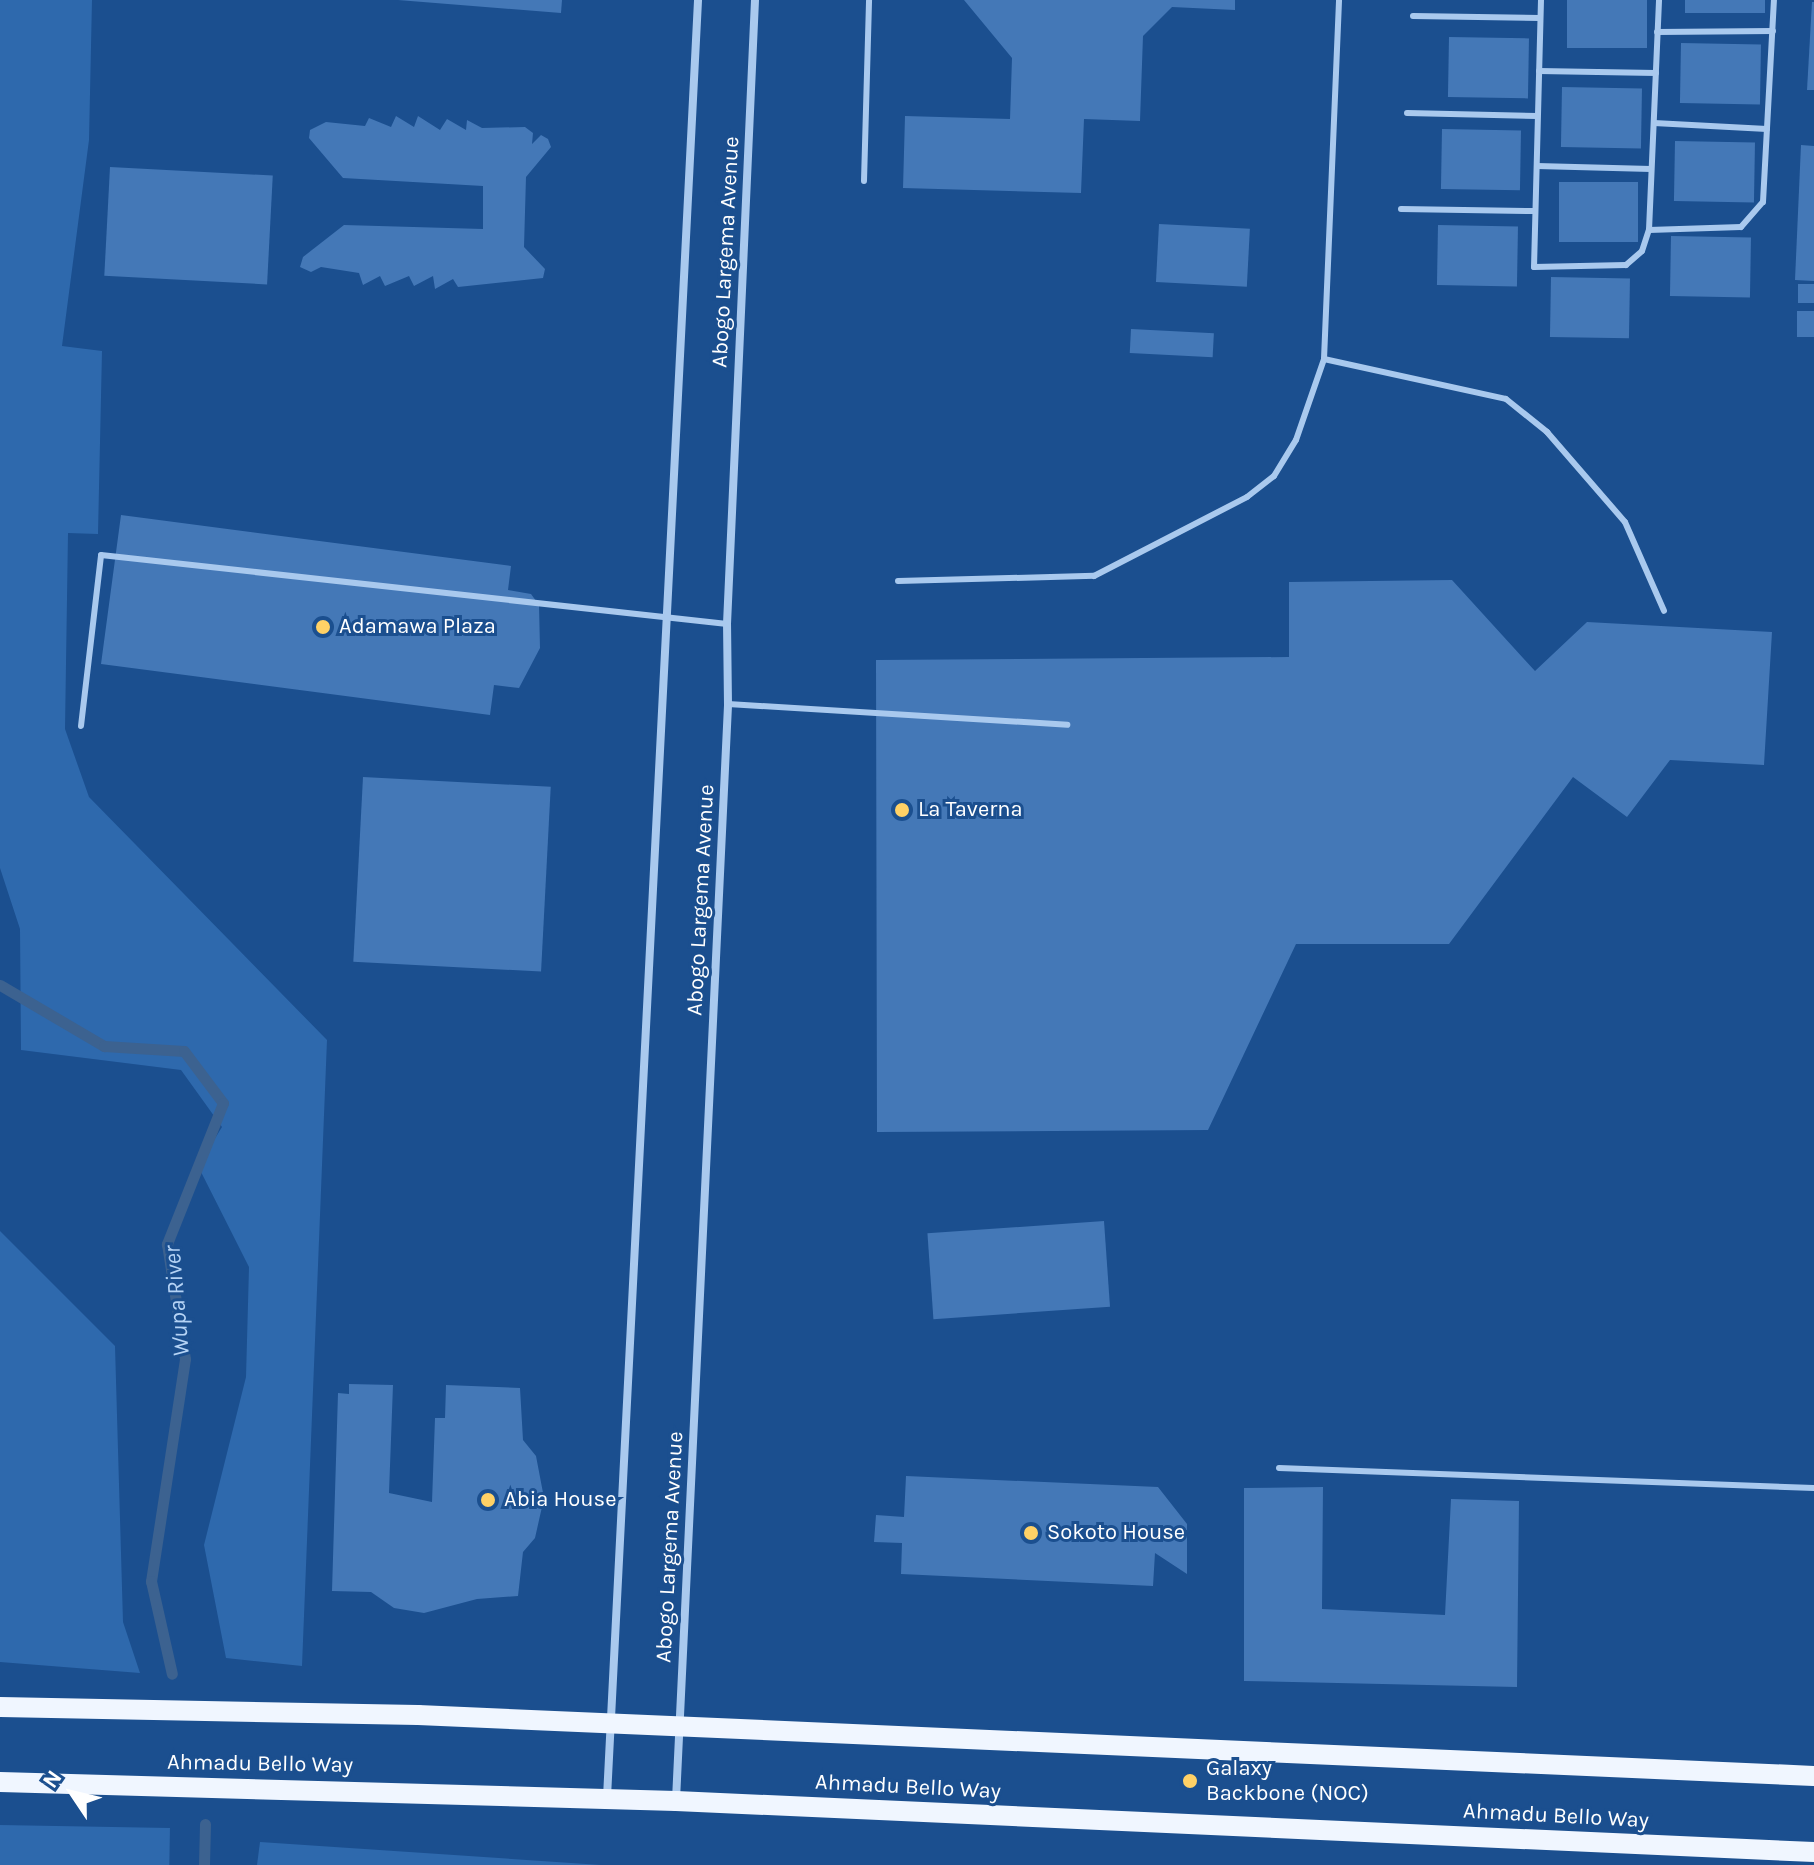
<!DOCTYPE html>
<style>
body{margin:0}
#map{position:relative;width:1814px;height:1865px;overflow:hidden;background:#1b4f8f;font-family:Karla,sans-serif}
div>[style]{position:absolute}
.green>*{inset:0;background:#2e69ad;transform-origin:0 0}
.stream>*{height:11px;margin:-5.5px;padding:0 5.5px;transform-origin:5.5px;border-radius:5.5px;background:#3c6290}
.building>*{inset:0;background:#4478b7;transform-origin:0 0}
.lane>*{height:6px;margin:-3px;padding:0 3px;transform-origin:3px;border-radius:3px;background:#a9c9ee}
.street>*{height:8px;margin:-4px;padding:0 4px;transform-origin:4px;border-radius:4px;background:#a9c9ee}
.primary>*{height:20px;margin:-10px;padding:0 10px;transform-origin:10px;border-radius:10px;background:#f0f6ff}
.dots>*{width:22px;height:22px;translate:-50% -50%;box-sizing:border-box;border:4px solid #1b4f8f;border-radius:50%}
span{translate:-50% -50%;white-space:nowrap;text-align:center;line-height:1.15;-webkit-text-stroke:6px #1b4f8f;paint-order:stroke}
.street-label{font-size:22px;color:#fff}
.poi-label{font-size:22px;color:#fff}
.left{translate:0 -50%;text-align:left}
.water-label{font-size:24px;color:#b5d3f5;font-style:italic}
.north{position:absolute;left:32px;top:1753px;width:80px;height:80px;-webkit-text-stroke:6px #1b4f8f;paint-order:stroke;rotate:305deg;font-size:22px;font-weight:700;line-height:32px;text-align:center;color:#fff}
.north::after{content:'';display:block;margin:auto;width:28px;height:36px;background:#fff;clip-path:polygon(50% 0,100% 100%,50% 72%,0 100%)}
</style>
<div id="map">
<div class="green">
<div style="clip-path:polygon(0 0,92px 0,89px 140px,62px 346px,102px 351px,98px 534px,68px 533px,65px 729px,89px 797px,327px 1040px,302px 1666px,226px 1658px,204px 1545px,246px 1377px,249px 1267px,198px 1166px,222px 1127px,181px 1070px,21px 1050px,20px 929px,0 868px)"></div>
<div style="clip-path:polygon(0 1231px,115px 1346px,123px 1622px,140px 1673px,0 1662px)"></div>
<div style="left:0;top:1825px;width:170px;height:40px;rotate:1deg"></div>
<div style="clip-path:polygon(260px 1842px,601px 1865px,257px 1865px)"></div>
</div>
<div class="stream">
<div style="left:0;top:985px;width:121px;rotate:30.4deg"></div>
<div style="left:104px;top:1046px;width:80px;rotate:3.6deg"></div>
<div style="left:184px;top:1051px;width:65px;rotate:53.1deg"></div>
<div style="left:223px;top:1103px;width:152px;rotate:111.7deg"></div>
<div style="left:167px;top:1244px;width:116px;rotate:81.1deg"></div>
<div style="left:185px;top:1359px;width:225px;rotate:98.7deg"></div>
<div style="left:151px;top:1581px;width:95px;rotate:77.3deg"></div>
<div style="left:204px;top:1865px;width:41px;rotate:-88.6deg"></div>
</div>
<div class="building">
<div style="clip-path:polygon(398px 0,562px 0,561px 13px)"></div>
<div style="clip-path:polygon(964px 0,1235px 0,1235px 10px,1172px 7px,1143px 36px,1140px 121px,1084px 119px,1081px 193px,903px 188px,905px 116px,1010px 119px,1012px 58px)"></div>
<div style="left:1567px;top:0;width:80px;height:48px"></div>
<div style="left:1685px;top:0;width:80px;height:13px"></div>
<div style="clip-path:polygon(1812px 2px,1814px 2px,1814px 90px,1807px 90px)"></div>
<div style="left:1449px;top:37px;width:80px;height:60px;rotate:1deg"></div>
<div style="left:1681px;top:43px;width:80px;height:60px;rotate:1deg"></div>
<div style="left:1562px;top:87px;width:80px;height:60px;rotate:1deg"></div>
<div style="clip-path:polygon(396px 116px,414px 127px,418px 116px,440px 130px,447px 119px,466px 130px,467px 120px,482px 128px,525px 127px,533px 133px,532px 144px,541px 135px,548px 139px,551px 147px,526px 177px,524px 247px,545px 269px,543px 278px,458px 287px,453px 279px,435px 289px,433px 276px,414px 286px,409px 276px,385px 286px,380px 276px,363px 285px,359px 273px,321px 267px,311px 272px,300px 267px,303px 257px,344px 225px,483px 229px,483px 186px,343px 178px,309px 138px,310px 130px,326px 122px,365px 126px,369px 118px,391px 127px)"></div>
<div style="left:1442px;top:129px;width:79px;height:60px;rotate:1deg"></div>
<div style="left:1675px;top:141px;width:80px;height:60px;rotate:1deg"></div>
<div style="clip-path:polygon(1801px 145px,1814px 146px,1814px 281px,1795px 280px)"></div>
<div style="left:110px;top:167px;width:163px;height:109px;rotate:3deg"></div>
<div style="left:1559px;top:182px;width:79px;height:60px"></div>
<div style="left:1159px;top:224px;width:91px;height:58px;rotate:3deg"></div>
<div style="left:1438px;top:225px;width:80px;height:60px;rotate:1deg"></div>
<div style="left:1671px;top:236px;width:80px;height:60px;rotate:1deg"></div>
<div style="left:1551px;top:277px;width:79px;height:60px;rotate:1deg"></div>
<div style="left:1798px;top:284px;width:16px;height:19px"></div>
<div style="left:1797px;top:311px;width:17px;height:26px"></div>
<div style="left:1131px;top:329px;width:83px;height:24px;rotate:3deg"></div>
<div style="clip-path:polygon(121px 515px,511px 566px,508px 590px,531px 594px,539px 605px,540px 648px,519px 688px,494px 685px,490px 715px,101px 664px)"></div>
<div style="clip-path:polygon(1452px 580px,1535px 671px,1587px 622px,1772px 632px,1764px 765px,1670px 760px,1627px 817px,1573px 777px,1449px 944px,1296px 944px,1208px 1130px,877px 1132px,876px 660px,1289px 657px,1289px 582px)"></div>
<div style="left:363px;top:777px;width:188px;height:185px;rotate:3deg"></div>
<div style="left:1104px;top:1221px;width:86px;height:177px;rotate:86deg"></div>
<div style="clip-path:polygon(349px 1384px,393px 1385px,389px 1493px,432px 1502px,435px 1418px,445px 1418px,446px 1385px,520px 1388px,523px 1440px,536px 1456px,544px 1498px,535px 1538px,523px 1552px,518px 1596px,477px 1599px,424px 1613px,394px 1608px,371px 1592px,332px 1591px,338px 1393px,349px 1394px)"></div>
<div style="clip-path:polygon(906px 1476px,1158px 1487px,1187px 1524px,1187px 1574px,1155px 1553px,1153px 1586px,901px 1574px,902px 1543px,874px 1542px,876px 1515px,904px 1517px)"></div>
<div style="clip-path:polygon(1323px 1487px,1322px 1609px,1445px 1615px,1451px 1499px,1519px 1501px,1517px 1687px,1244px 1681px,1244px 1488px)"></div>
</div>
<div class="lane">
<div style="left:1541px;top:0;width:267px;rotate:91.5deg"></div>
<div style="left:1534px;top:267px;width:92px;rotate:-1.2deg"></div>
<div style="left:1626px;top:265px;width:21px;rotate:-41deg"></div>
<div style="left:1642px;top:251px;width:22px;rotate:-72deg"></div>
<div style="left:1649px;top:230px;width:230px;rotate:-87.5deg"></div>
<div style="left:1413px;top:16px;width:127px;rotate:0.9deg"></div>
<div style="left:1657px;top:32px;width:116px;rotate:-0.5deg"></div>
<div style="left:1539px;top:71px;width:117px;rotate:1deg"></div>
<div style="left:1407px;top:113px;width:130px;rotate:1.3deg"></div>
<div style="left:1654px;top:123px;width:113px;rotate:3deg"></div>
<div style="left:1537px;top:166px;width:114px;rotate:1.5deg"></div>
<div style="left:864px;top:181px;width:181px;rotate:-88.4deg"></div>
<div style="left:1401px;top:209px;width:134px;rotate:0.9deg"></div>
<div style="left:1649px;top:230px;width:92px;rotate:-1.9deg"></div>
<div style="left:1741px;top:227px;width:33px;rotate:-49deg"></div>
<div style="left:1763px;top:202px;width:202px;rotate:-86.9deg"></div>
<div style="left:1324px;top:359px;width:186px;rotate:12.4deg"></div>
<div style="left:1506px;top:399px;width:53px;rotate:38.8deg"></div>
<div style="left:1547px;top:432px;width:119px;rotate:49.1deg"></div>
<div style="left:1625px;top:522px;width:97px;rotate:66.3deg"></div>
<div style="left:898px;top:581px;width:196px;rotate:-1.5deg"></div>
<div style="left:1094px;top:576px;width:172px;rotate:-27.3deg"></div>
<div style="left:1247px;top:497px;width:34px;rotate:-38deg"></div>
<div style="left:1274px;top:476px;width:42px;rotate:-58.6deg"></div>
<div style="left:1296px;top:440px;width:86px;rotate:-70.9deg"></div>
<div style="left:1324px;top:359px;width:359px;rotate:-87.6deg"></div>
<div style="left:728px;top:704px;width:340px;rotate:3.5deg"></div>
<div style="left:81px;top:726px;width:172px;rotate:-83.3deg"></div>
<div style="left:101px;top:555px;width:630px;rotate:6.29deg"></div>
<div style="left:1279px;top:1468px;width:535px;rotate:2.14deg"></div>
</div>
<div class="street">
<div style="left:607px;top:1797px;width:1799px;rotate:-87.1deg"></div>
<div style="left:676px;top:1800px;width:1097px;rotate:-87.28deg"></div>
<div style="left:728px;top:704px;width:80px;rotate:-90.7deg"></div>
<div style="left:727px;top:624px;width:625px;rotate:-87.43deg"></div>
</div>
<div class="primary">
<div style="left:0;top:1707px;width:418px;rotate:1.1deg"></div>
<div style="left:418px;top:1715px;width:1397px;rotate:2.5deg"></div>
<div style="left:0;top:1782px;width:676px;rotate:1.61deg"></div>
<div style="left:676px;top:1801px;width:1139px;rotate:2.57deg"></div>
</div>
<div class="dots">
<div style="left:323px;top:627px;background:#ffd166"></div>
<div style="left:902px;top:810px;background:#ffd166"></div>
<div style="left:488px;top:1500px;background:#ffd166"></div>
<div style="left:1031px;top:1533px;background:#ffd166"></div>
<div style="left:1190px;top:1781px;background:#ffd166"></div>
</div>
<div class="street-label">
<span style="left:726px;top:252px;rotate:-87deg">Abogo Largema Avenue</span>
<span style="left:701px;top:900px;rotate:-87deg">Abogo Largema Avenue</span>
<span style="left:670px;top:1547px;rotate:-87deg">Abogo Largema Avenue</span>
<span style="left:260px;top:1764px;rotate:1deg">Ahmadu Bello Way</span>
<span style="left:908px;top:1787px;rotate:3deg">Ahmadu Bello Way</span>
<span style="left:1556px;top:1816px;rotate:3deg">Ahmadu Bello Way</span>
</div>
<div class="poi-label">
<span class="left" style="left:339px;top:627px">Adamawa Plaza</span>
<span class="left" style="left:918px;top:810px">La Taverna</span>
<span class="left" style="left:504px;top:1500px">Abia House</span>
<span class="left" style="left:1047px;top:1533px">Sokoto House</span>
<span class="left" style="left:1206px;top:1781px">Galaxy<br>Backbone (NOC)</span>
</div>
<div class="water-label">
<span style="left:177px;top:1301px;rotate:-95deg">Wupa River</span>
</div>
<div class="north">N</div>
</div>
